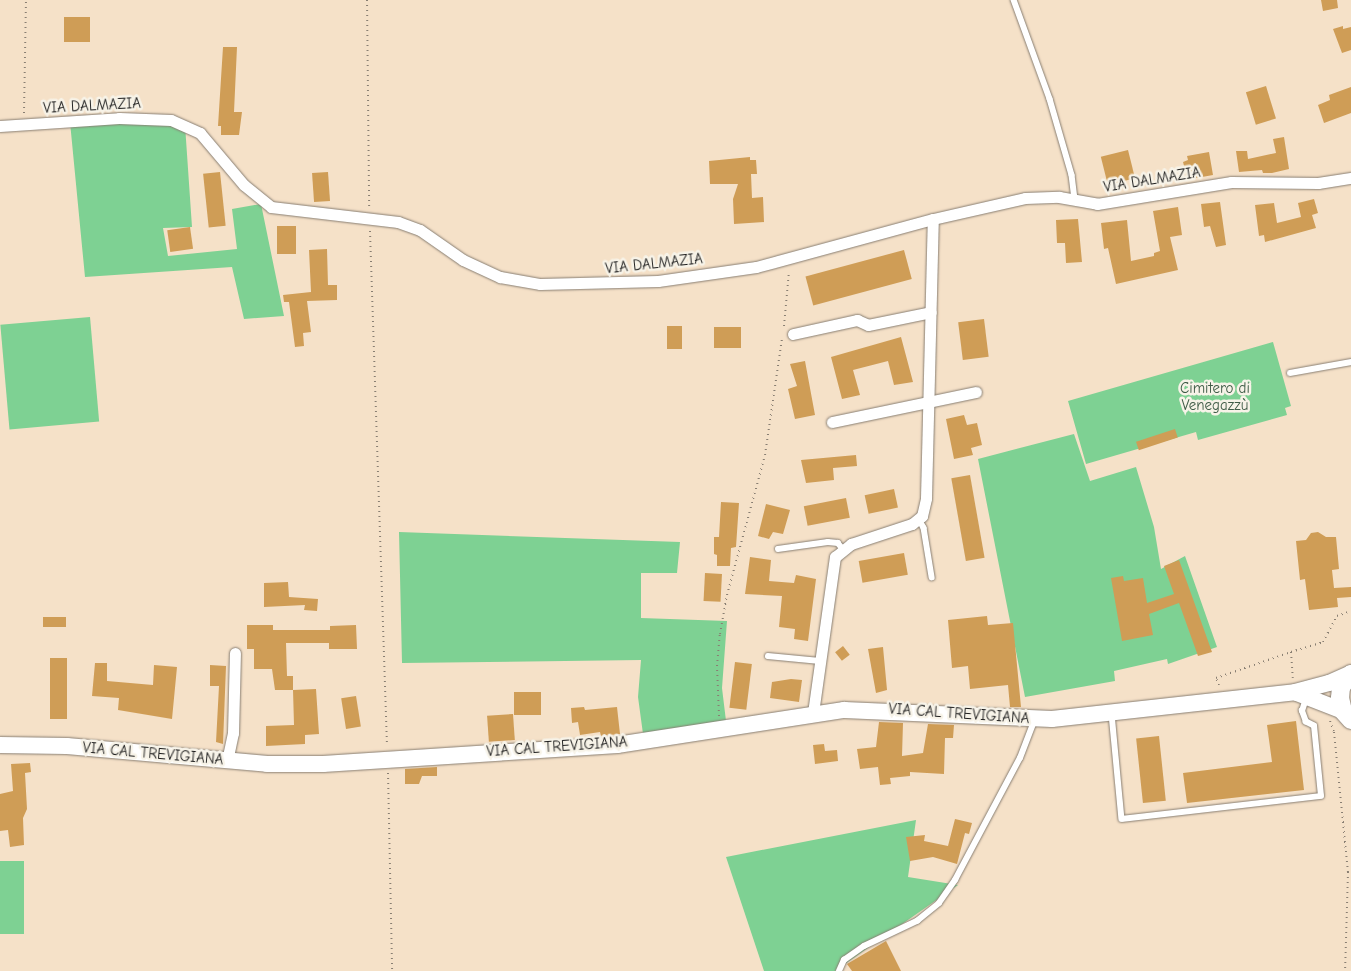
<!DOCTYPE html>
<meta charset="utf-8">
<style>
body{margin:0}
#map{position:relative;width:1351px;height:971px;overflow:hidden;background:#f5e1c8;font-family:"Comic Neue",sans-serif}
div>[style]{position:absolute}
.green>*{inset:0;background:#7ed193;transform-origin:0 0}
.building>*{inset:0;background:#cf9d56;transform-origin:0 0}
.path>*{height:2px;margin-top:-1px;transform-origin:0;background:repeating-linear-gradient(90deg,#887e72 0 1px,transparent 0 5px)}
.roads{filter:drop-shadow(0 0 1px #887e72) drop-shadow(0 0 1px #887e72)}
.lane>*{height:5.5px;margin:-2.75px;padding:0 2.75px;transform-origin:2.75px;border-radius:2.75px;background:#fff}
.street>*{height:11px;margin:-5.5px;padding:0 5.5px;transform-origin:5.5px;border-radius:5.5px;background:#fff}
.secondary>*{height:16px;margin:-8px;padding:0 8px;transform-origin:8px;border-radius:8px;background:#fff}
.primary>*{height:18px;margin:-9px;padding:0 9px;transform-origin:9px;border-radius:9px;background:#fff}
span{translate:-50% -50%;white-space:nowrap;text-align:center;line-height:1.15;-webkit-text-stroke:5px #f7f3e8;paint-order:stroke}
.street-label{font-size:15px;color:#1c1c1c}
.park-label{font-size:15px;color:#3e5b46}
</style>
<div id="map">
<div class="green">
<div style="clip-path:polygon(70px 122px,185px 125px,192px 227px,163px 228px,168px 256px,237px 249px,232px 209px,261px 204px,284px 316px,244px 319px,232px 267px,85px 277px)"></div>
<div style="left:90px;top:317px;width:105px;height:90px;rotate:85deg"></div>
<div style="clip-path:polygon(1273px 342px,1291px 406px,1285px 408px,1287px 415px,1198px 440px,1196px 432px,1086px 464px,1068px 401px)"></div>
<div style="clip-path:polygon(1074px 434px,1090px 481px,1136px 467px,1154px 527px,1161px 569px,1185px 556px,1217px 647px,1168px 664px,1167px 659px,1114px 671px,1115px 681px,1025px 697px,978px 459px)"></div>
<div style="clip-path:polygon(399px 532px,680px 542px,677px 573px,641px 573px,641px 618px,727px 621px,722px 688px,726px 721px,643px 734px,638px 697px,641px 660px,402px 663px)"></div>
<div style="clip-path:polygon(916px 820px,908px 877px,958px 885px,835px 971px,764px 971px,726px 857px)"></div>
<div style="left:0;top:861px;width:24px;height:73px"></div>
</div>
<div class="building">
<div style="clip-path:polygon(1321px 0,1337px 0,1338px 8px,1323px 11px)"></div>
<div style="left:64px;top:17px;width:26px;height:25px"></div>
<div style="clip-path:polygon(1343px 26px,1343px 29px,1351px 27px,1351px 50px,1342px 53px,1333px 29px)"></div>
<div style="clip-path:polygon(223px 47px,237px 47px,234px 112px,242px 112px,239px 135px,221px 135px,221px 126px,218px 126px)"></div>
<div style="left:1266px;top:86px;width:34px;height:21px;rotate:73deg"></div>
<div style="clip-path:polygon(1351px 87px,1351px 113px,1324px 123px,1318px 105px,1330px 100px,1329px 95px)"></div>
<div style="clip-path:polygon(1284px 137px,1289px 169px,1272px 173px,1263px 173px,1262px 170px,1239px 172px,1236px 151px,1247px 151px,1248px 159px,1276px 153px,1273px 139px)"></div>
<div style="left:1128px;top:150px;width:29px;height:28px;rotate:76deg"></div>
<div style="clip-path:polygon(1209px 152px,1213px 175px,1191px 179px,1187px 177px,1183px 162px,1188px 160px,1187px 156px)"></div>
<div style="clip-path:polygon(750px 157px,750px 160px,756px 160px,757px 174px,751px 174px,752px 198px,763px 197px,764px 222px,734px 224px,733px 199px,738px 184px,710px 184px,709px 161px)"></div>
<div style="left:220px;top:172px;width:54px;height:17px;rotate:84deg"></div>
<div style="left:328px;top:172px;width:29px;height:16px;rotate:86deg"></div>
<div style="clip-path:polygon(1314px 199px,1318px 213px,1312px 215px,1316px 228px,1265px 242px,1264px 235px,1259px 236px,1255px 205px,1274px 203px,1277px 223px,1301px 217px,1298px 203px)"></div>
<div style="clip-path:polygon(1220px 202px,1226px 245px,1216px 247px,1210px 226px,1204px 227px,1201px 204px)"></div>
<div style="clip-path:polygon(1178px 207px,1182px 235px,1170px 237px,1178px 270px,1116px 284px,1108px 248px,1104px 249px,1101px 223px,1127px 220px,1131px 261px,1154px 256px,1154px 253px,1160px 251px,1153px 211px)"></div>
<div style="clip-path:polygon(1078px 219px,1082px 262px,1066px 263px,1065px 243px,1057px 243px,1056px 220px)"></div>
<div style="left:277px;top:226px;width:19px;height:28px"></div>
<div style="left:190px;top:227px;width:22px;height:23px;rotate:82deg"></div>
<div style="clip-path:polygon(327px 249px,328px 285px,337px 285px,337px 300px,307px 301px,311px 332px,303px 333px,304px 346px,295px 347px,289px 302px,284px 302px,283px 295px,311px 292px,309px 250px)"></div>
<div style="left:904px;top:250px;width:30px;height:102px;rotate:75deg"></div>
<div style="left:984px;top:319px;width:38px;height:26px;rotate:83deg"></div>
<div style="left:667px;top:326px;width:15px;height:23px"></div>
<div style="left:714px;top:327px;width:27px;height:21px"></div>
<div style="clip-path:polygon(901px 337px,913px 382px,894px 385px,888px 361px,853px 370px,860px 395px,842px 399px,831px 357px)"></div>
<div style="clip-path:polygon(805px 361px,815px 415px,795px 419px,788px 389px,797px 386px,790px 364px)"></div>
<div style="clip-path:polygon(964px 415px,967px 425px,977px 423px,982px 445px,971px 448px,973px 455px,954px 459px,946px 419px)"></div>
<div style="left:1175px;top:429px;width:9px;height:41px;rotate:72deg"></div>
<div style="clip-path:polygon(856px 455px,857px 466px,833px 468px,834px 480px,806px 483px,801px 460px)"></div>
<div style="left:970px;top:475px;width:84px;height:19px;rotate:80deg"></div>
<div style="left:894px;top:489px;width:19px;height:30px;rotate:78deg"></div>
<div style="left:846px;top:498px;width:20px;height:43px;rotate:79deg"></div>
<div style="clip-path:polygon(721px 502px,739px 503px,736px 547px,731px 548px,730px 566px,717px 566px,717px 555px,714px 554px,714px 537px,719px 537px)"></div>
<div style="clip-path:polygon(766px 504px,790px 510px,783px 534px,773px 532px,769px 539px,758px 536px)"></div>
<div style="clip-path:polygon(1318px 532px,1326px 537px,1336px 537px,1339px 569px,1332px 570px,1334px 588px,1351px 587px,1351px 597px,1337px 598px,1338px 607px,1309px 610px,1305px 579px,1300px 580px,1296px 541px,1306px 540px,1311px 533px)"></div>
<div style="left:904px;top:553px;width:22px;height:46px;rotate:80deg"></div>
<div style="clip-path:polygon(750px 557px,771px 560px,769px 581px,794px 583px,796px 575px,816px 579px,808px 641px,794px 639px,795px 629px,779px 627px,782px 596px,745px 594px)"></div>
<div style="clip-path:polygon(1179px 560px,1212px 652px,1198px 656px,1179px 603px,1149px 614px,1153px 635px,1122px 641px,1111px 578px,1123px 576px,1124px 581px,1143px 578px,1147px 603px,1174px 594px,1164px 566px)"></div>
<div style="left:705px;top:573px;width:17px;height:28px;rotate:3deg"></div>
<div style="clip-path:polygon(288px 582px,289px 597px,318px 599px,317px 611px,304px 610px,305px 605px,264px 607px,264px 583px)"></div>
<div style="clip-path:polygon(987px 616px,988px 625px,1013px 623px,1021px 707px,1010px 707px,1008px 685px,970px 689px,968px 666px,952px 668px,948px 620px)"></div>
<div style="left:43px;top:617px;width:23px;height:10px"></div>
<div style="clip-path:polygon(247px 625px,273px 625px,273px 630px,330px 630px,330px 626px,356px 625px,357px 649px,329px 649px,329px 643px,286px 643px,287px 676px,293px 676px,293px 690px,275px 690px,272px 669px,254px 669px,254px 649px,247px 649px)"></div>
<div style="left:843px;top:646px;width:11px;height:10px;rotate:52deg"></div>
<div style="clip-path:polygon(883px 647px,887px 690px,876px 693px,868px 649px)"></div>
<div style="left:50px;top:658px;width:17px;height:61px"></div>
<div style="left:735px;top:662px;width:17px;height:46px;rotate:7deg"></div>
<div style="clip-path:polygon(95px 663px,107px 663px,107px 681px,153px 685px,154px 665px,177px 667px,172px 719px,118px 710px,119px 698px,92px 696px)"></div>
<div style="clip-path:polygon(210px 665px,226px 666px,223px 744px,216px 742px,219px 686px,210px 686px)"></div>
<div style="clip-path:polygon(791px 679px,802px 680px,799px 702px,770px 698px,772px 682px)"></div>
<div style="clip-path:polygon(316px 689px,319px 734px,305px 735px,305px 744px,266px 746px,266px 726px,294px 725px,293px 690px)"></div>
<div style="left:541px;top:692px;width:23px;height:27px;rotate:90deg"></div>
<div style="left:356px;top:696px;width:31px;height:15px;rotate:81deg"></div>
<div style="clip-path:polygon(584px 707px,585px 710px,617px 707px,620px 734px,601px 736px,600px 732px,580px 735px,578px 722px,572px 723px,571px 708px)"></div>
<div style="left:513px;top:714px;width:26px;height:26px;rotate:86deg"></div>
<div style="clip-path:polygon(1296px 721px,1304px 790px,1187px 803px,1183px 773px,1272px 762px,1267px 725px)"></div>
<div style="clip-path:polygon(879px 722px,903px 723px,902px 756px,923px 753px,928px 724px,954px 725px,953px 738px,945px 738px,944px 774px,910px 772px,910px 776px,890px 778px,891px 784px,880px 785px,878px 767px,860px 769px,857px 749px,876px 747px)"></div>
<div style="left:1159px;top:736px;width:65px;height:23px;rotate:84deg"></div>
<div style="clip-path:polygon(824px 744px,825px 751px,837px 750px,838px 761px,815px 764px,813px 745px)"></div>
<div style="clip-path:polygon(30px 763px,31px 772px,25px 773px,27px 809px,23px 818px,24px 845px,10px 847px,8px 830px,0 831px,0 794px,13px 791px,11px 764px)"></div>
<div style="clip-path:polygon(437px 767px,437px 776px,422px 776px,419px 784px,405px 784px,405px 769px)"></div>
<div style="clip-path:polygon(955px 819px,972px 823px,969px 834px,965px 833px,957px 864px,933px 857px,910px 861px,906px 837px,925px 835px,924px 841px,948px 846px)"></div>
<div style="clip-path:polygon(886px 941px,901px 971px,852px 971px,847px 964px)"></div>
</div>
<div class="path">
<div style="left:367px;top:0;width:206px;rotate:89.4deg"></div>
<div style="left:24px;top:113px;width:113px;rotate:-89deg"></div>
<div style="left:370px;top:231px;width:515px;rotate:88.11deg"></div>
<div style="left:784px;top:326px;width:55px;rotate:-84.8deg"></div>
<div style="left:1291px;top:652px;width:34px;rotate:-17deg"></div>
<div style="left:1323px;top:642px;width:30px;rotate:-62deg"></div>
<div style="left:1337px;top:616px;width:15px;rotate:-20deg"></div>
<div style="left:1219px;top:685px;width:8px;rotate:-113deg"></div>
<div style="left:1216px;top:678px;width:79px;rotate:-19.1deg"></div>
<div style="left:1291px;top:652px;width:26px;rotate:86deg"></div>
<div style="left:719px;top:716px;width:50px;rotate:-92.3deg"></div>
<div style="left:717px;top:666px;width:32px;rotate:-85deg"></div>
<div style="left:720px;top:634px;width:40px;rotate:-80deg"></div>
<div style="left:727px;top:595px;width:145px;rotate:-74.8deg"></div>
<div style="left:765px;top:455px;width:118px;rotate:-81.7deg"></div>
<div style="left:1330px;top:721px;width:12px;rotate:70deg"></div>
<div style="left:1334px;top:732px;width:141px;rotate:84.3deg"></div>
<div style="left:1348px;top:872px;width:99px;rotate:91.7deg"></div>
<div style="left:388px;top:773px;width:198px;rotate:88.8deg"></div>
</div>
<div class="roads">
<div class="lane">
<div style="left:1014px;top:0;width:105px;rotate:70deg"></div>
<div style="left:1050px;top:99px;width:79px;rotate:73.9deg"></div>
<div style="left:1072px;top:175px;width:25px;rotate:83deg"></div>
<div style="left:1290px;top:373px;width:62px;rotate:-10.2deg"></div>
<div style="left:919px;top:519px;width:10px;rotate:61deg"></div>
<div style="left:924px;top:528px;width:50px;rotate:80.7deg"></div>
<div style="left:778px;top:549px;width:50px;rotate:-8deg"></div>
<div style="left:828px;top:542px;width:10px;rotate:6deg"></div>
<div style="left:838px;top:543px;width:8px;rotate:50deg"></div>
<div style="left:768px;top:656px;width:52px;rotate:5.5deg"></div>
<div style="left:1112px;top:714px;width:105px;rotate:84.6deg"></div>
<div style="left:1122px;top:819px;width:200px;rotate:-6.6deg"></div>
<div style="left:1321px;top:796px;width:70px;rotate:-95.7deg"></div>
<div style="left:1314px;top:726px;width:9px;rotate:-153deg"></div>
<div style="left:1306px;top:722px;width:12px;rotate:-110deg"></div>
<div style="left:1302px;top:711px;width:13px;rotate:-72deg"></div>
<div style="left:839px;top:971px;width:12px;rotate:-66deg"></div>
<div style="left:844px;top:960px;width:24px;rotate:-35deg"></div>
<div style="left:864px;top:946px;width:59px;rotate:-25.3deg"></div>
<div style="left:917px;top:921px;width:28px;rotate:-39deg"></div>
<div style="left:939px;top:903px;width:28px;rotate:-55deg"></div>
<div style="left:955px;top:880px;width:138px;rotate:-62deg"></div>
<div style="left:1020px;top:758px;width:42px;rotate:-69deg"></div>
</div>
<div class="street">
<div style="left:0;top:126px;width:119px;rotate:-3.8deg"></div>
<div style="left:119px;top:118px;width:52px;rotate:2.2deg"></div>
<div style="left:171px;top:120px;width:32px;rotate:24deg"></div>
<div style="left:200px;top:133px;width:68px;rotate:49.8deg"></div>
<div style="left:244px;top:185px;width:35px;rotate:39deg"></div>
<div style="left:271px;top:207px;width:128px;rotate:6.7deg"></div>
<div style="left:398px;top:222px;width:23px;rotate:20deg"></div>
<div style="left:420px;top:230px;width:52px;rotate:34.9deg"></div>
<div style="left:463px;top:260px;width:41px;rotate:24.7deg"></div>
<div style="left:500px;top:277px;width:41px;rotate:9.9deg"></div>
<div style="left:540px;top:284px;width:118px;rotate:-1.5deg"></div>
<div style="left:658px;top:281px;width:99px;rotate:-8.1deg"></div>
<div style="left:756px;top:267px;width:183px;rotate:-15.2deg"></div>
<div style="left:933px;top:219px;width:94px;rotate:-12.9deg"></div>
<div style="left:1025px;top:198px;width:34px;rotate:-2deg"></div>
<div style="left:1059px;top:197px;width:39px;rotate:10deg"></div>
<div style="left:1097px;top:204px;width:136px;rotate:-9.3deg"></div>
<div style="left:1231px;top:182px;width:87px;rotate:0.7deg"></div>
<div style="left:1318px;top:183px;width:33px;rotate:-9deg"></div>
<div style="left:793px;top:334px;width:66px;rotate:-12.3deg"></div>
<div style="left:857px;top:320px;width:12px;rotate:24deg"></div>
<div style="left:868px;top:325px;width:64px;rotate:-11.7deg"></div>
<div style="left:832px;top:422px;width:147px;rotate:-11.8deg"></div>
<div style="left:813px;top:713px;width:158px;rotate:-82deg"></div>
<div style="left:835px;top:557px;width:21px;rotate:-39deg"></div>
<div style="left:851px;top:544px;width:64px;rotate:-18.2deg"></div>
<div style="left:912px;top:524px;width:13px;rotate:-39deg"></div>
<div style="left:922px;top:516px;width:18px;rotate:-77deg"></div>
<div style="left:926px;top:498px;width:279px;rotate:-88.6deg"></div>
<div style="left:227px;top:761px;width:29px;rotate:-78deg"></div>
<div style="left:233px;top:733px;width:80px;rotate:-88.6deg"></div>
</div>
<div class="secondary">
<div style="left:1297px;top:693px;width:49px;rotate:21.4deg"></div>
<div style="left:0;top:745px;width:67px;rotate:0.9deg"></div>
<div style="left:67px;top:746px;width:201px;rotate:5.1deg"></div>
<div style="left:267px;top:764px;width:56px"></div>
<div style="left:323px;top:764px;width:295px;rotate:-3.7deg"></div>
<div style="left:617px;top:745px;width:230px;rotate:-8.8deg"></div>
<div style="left:844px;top:710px;width:208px;rotate:2.5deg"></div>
<div style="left:1052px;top:719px;width:244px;rotate:-6.3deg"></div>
<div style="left:1295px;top:692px;width:35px;rotate:-15deg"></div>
<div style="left:1329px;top:683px;width:24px;rotate:-24deg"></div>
</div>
<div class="primary">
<div style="left:1351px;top:674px;width:16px;rotate:128deg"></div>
<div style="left:1341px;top:687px;width:11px;rotate:95deg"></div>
<div style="left:1340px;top:698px;width:13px;rotate:77deg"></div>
<div style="left:1343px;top:711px;width:12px;rotate:48deg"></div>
</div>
</div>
<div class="street-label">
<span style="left:92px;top:106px;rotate:-3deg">VIA DALMAZIA</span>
<span style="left:1152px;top:180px;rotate:-9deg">VIA DALMAZIA</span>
<span style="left:654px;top:264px;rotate:-6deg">VIA DALMAZIA</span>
<span style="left:959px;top:714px;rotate:4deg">VIA CAL TREVIGIANA</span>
<span style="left:557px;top:747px;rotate:-4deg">VIA CAL TREVIGIANA</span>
<span style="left:153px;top:754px;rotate:5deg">VIA CAL TREVIGIANA</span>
</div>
<div class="park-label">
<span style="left:1215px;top:397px">Cimitero di<br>Venegazzù</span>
</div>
</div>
